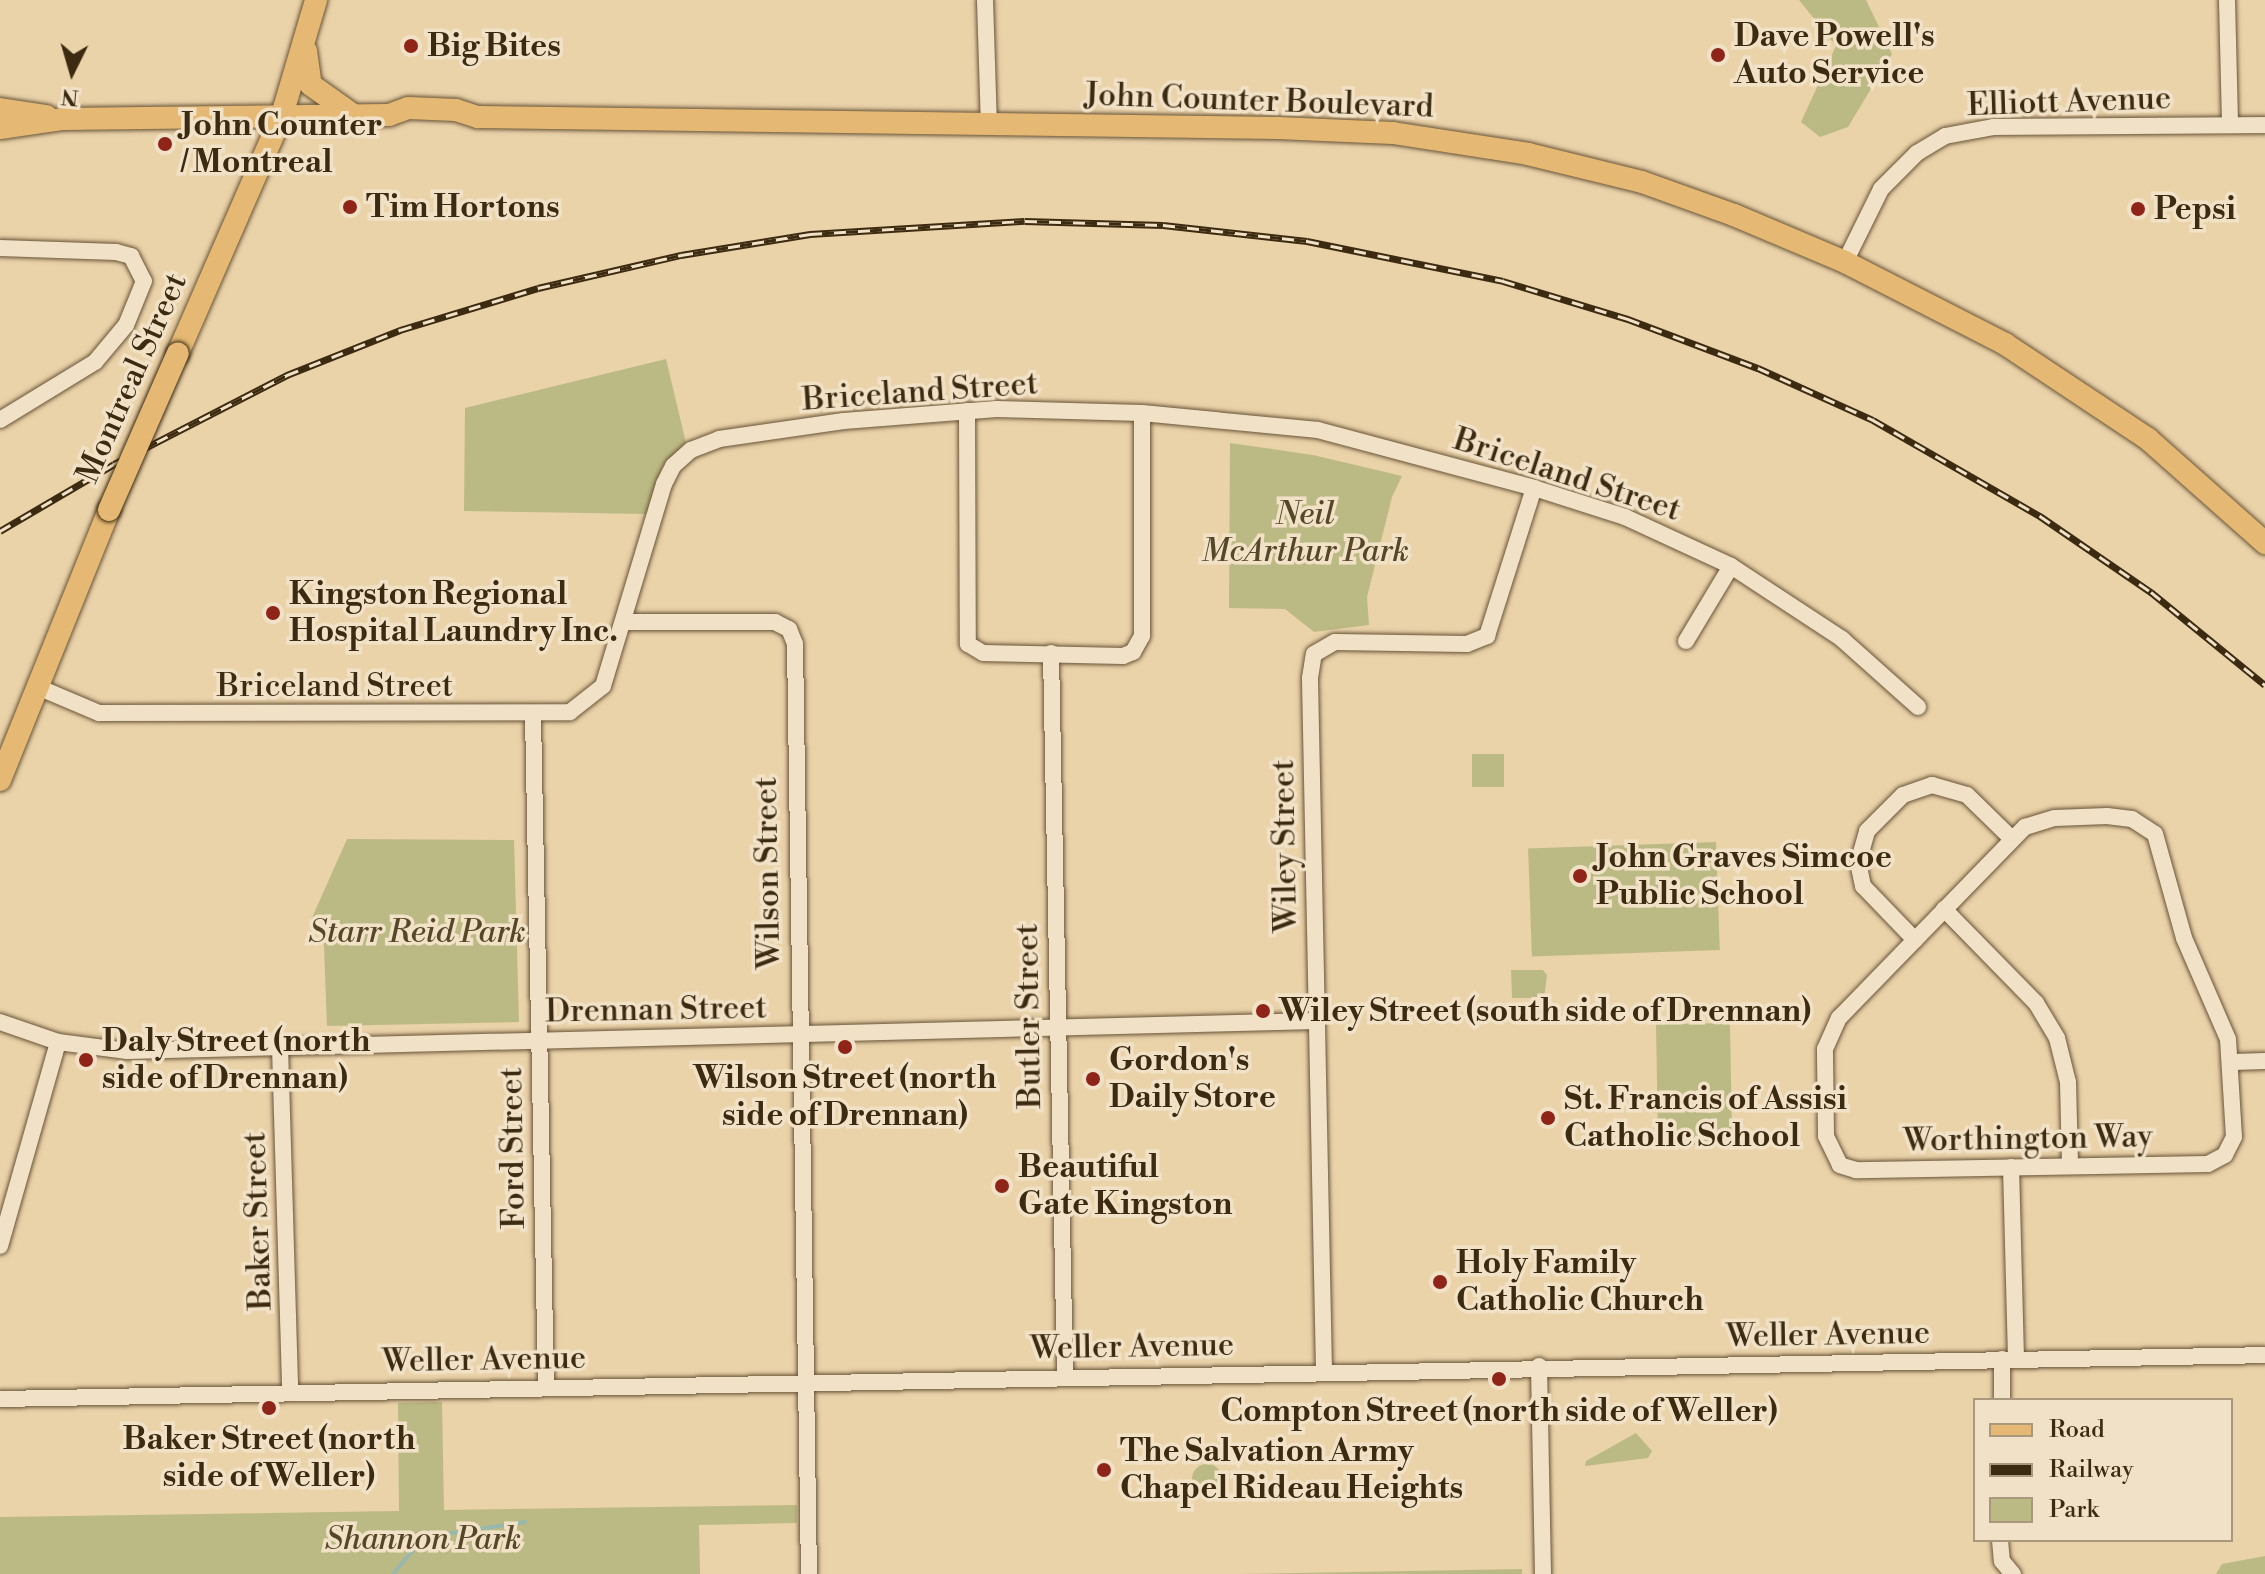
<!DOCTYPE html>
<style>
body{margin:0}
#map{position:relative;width:2265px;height:1574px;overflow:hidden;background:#ead2a9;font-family:"Libre Bodoni",serif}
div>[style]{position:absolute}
.green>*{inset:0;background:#bcba84;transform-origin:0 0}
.round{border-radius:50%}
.stream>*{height:4px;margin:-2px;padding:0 2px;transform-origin:2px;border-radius:2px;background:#98b7ad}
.roads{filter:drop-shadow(0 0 2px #685437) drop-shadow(0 0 2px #685437)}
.minor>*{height:16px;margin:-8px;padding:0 8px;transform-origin:8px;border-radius:8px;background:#f1e2c7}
.major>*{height:22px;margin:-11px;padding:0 11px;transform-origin:11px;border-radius:11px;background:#e5b974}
.rail>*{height:7px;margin-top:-3.5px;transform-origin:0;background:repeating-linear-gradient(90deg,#f1e2c7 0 12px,#3c2a11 0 24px);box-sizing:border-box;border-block:2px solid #3c2a11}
.bridges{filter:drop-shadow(0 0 2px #3c2a11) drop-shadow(0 0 2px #3c2a11)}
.major-bridge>*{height:22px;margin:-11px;padding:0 11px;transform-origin:11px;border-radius:11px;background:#e5b974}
.dots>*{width:22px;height:22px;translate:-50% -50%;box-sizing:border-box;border:4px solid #f1e2c7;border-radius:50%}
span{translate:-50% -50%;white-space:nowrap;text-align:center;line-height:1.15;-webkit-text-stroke:7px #f1e2c7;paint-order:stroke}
.poi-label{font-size:32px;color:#3c2a11;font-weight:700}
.left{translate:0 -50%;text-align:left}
.street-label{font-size:32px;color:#3c2a11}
.park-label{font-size:32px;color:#564728;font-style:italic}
.legend{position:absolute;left:1973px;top:1398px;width:260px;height:144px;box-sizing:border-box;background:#f1e2c7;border:2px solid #a9987e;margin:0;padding:10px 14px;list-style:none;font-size:24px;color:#3c2a11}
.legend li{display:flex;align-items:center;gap:16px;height:40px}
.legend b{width:40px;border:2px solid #a9987e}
.north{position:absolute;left:32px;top:32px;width:80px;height:80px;-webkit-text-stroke:6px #f1e2c7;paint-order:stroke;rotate:185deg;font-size:22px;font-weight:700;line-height:32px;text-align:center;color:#3c2a11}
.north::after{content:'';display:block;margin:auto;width:28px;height:36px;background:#3c2a11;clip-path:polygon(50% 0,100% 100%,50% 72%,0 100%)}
</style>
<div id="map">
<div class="green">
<div style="clip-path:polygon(1799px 0,1866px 0,1892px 54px,1848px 127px,1820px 137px,1801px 122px,1836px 46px)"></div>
<div style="clip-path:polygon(666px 359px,686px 443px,662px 467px,646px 514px,464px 511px,465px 408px)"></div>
<div style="clip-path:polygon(1230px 443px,1313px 455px,1402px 476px,1392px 497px,1367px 597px,1369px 625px,1314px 632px,1285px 609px,1229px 608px)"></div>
<div style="left:1472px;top:754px;width:32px;height:33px"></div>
<div style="clip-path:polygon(347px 839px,514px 840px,519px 1022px,327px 1026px,323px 921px,311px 920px)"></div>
<div style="left:1716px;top:842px;width:108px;height:188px;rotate:88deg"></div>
<div style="clip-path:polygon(1511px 970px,1543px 970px,1547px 975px,1544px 998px,1512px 998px)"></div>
<div style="left:1730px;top:1023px;width:121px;height:74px;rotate:89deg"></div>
<div style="clip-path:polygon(442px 1402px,444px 1510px,797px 1505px,797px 1523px,699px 1525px,700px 1574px,0 1574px,0 1517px,399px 1511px,398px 1403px)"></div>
<div style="clip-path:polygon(1636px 1433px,1652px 1451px,1648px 1458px,1585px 1466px,1586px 1461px)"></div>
<div class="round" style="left:1192px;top:1464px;width:30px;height:30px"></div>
<div style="clip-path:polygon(2265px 1556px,2265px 1574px,2216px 1574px,2222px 1564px)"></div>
<div style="clip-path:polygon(1522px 1569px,1522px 1574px,1237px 1574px)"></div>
</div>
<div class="stream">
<div style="left:440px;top:1535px;width:86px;rotate:-8.7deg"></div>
<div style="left:393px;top:1574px;width:33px;rotate:-50deg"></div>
</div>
<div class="roads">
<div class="minor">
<div style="left:985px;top:0;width:125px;rotate:88.2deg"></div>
<div style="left:2227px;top:0;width:125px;rotate:88.6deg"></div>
<div style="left:0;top:248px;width:116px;rotate:2deg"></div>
<div style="left:116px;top:252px;width:16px;rotate:15deg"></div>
<div style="left:131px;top:256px;width:28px;rotate:63deg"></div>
<div style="left:144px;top:281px;width:48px;rotate:112.2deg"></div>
<div style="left:126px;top:325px;width:48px;rotate:130deg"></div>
<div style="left:95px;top:362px;width:111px;rotate:148.6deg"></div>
<div style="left:1845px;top:262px;width:81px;rotate:-63.7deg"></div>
<div style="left:1881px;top:189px;width:51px;rotate:-45deg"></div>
<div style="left:1917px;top:153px;width:33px;rotate:-31deg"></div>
<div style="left:1945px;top:136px;width:50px;rotate:-10.4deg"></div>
<div style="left:1994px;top:127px;width:271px;rotate:-0.4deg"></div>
<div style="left:967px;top:411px;width:233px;rotate:89.8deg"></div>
<div style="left:968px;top:644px;width:17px;rotate:31deg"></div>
<div style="left:983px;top:653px;width:140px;rotate:1.2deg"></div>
<div style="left:1123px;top:656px;width:11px;rotate:-22deg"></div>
<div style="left:1133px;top:652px;width:18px;rotate:-61deg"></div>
<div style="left:1142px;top:636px;width:223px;rotate:-90deg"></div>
<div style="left:623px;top:622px;width:152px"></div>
<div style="left:775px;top:622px;width:16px;rotate:27deg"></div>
<div style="left:789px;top:629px;width:16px;rotate:68deg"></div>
<div style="left:795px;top:644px;width:930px;rotate:89.14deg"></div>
<div style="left:1686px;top:641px;width:87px;rotate:-59deg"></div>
<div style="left:1051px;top:653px;width:724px;rotate:88.89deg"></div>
<div style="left:40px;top:688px;width:64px;rotate:23deg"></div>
<div style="left:99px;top:713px;width:471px;rotate:-0.1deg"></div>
<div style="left:570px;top:712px;width:42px;rotate:-38.2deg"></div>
<div style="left:603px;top:686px;width:211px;rotate:-73.2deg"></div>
<div style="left:664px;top:484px;width:20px;rotate:-63deg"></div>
<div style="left:673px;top:466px;width:24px;rotate:-42deg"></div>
<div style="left:691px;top:450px;width:30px;rotate:-21deg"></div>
<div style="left:719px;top:439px;width:126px;rotate:-8.2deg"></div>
<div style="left:844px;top:421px;width:153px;rotate:-4.5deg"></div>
<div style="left:997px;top:409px;width:145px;rotate:1.6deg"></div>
<div style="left:1142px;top:413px;width:177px;rotate:5.5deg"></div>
<div style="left:1318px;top:430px;width:224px;rotate:15deg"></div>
<div style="left:1534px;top:488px;width:96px;rotate:17.7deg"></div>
<div style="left:1625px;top:517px;width:117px;rotate:24.8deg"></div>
<div style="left:1731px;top:566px;width:133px;rotate:33.3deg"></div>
<div style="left:1842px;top:639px;width:102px;rotate:41.8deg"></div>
<div style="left:533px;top:715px;width:672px;rotate:88.89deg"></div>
<div style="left:2107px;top:816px;width:25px;rotate:7deg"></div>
<div style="left:2132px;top:819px;width:27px;rotate:33deg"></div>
<div style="left:2155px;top:834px;width:108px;rotate:74.4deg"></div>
<div style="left:2184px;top:938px;width:110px;rotate:66.5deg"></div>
<div style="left:2228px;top:1039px;width:98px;rotate:86.5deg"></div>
<div style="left:2234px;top:1137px;width:20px;rotate:117deg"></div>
<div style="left:2225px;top:1155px;width:19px;rotate:152deg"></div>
<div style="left:2208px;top:1164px;width:352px;rotate:179deg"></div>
<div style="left:1856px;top:1170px;width:17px;rotate:-163deg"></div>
<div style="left:1840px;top:1165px;width:32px;rotate:-116deg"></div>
<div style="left:1826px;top:1136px;width:87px;rotate:-90.7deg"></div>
<div style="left:1825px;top:1049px;width:34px;rotate:-66deg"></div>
<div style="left:1839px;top:1018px;width:267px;rotate:-45.8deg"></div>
<div style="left:2025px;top:827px;width:31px;rotate:-17deg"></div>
<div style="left:2055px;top:818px;width:52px;rotate:-2.2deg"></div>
<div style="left:1944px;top:909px;width:132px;rotate:45.6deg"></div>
<div style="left:2036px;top:1003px;width:41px;rotate:59deg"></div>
<div style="left:2057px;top:1038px;width:45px;rotate:76deg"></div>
<div style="left:2068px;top:1082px;width:84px;rotate:88.6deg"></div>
<div style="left:1915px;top:940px;width:75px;rotate:-133.9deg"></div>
<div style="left:1863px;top:886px;width:24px;rotate:-102deg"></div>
<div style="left:1858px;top:863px;width:33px;rotate:-74deg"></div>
<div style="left:1867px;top:831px;width:51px;rotate:-45deg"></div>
<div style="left:1903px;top:795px;width:31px;rotate:-19deg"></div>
<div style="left:1932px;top:785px;width:36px;rotate:16deg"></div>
<div style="left:1967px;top:795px;width:63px;rotate:44.4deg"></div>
<div style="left:0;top:1022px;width:61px;rotate:19deg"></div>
<div style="left:58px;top:1042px;width:70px;rotate:7.4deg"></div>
<div style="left:127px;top:1051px;width:1190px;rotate:-1.44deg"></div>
<div style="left:280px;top:1047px;width:346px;rotate:88.3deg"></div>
<div style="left:2233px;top:1062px;width:32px;rotate:-2deg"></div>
<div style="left:2011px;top:1167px;width:192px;rotate:88.5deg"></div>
<div style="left:0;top:1246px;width:212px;rotate:-74.1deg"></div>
<div style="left:2002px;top:1359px;width:41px;rotate:90deg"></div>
<div style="left:1539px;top:1366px;width:208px;rotate:88.9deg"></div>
<div style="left:1324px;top:1371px;width:693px;rotate:-91.16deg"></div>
<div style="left:1310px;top:678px;width:24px;rotate:-81deg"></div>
<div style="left:1314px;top:654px;width:24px;rotate:-30deg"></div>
<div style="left:1335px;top:642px;width:132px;rotate:0.9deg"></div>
<div style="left:1467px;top:644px;width:22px;rotate:-22deg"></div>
<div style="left:1487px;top:636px;width:155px;rotate:-72.4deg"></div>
<div style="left:0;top:1399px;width:2265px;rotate:-1.11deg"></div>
<div style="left:2000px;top:1540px;width:21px;rotate:85deg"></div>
<div style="left:2002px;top:1561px;width:17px;rotate:50deg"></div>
</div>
<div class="major">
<div style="left:306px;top:51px;width:34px;rotate:82deg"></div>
<div style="left:311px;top:85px;width:50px;rotate:35.3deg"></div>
<div style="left:0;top:109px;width:47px;rotate:8.7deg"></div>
<div style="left:0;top:128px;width:64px;rotate:-8.1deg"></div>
<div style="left:63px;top:119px;width:326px;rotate:-0.7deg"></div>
<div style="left:389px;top:115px;width:20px;rotate:-20deg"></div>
<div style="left:408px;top:108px;width:48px;rotate:2.4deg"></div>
<div style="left:456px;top:110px;width:23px;rotate:18deg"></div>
<div style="left:478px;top:117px;width:800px;rotate:0.79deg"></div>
<div style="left:1278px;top:128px;width:115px;rotate:2.5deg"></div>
<div style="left:1393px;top:133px;width:137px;rotate:8.8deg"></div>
<div style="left:1528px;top:154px;width:117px;rotate:13.8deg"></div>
<div style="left:1642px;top:182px;width:98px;rotate:19.7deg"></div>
<div style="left:1734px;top:215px;width:121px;rotate:22.9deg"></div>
<div style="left:1845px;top:262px;width:180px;rotate:27.1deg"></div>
<div style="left:2005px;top:344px;width:172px;rotate:33.6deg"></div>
<div style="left:2148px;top:439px;width:157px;rotate:41.6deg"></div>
<div style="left:178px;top:353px;width:260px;rotate:-66.4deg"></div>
<div style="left:282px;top:115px;width:120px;rotate:-73.5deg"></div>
<div style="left:0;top:780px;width:291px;rotate:-68deg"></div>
</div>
</div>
<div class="rail">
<div style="left:0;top:531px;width:132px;rotate:-30.4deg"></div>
<div style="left:114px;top:464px;width:195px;rotate:-27.2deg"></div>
<div style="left:287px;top:375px;width:122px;rotate:-21.7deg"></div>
<div style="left:400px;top:330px;width:144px;rotate:-16.9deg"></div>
<div style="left:538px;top:288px;width:147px;rotate:-13deg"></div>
<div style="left:681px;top:255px;width:131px;rotate:-9.2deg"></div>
<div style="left:810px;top:234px;width:215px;rotate:-3.5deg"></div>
<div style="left:1025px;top:221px;width:138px;rotate:1.7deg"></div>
<div style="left:1163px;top:225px;width:145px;rotate:6.3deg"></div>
<div style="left:1307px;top:241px;width:200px;rotate:11.5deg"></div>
<div style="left:1503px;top:281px;width:131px;rotate:16.9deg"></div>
<div style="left:1628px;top:319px;width:139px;rotate:20.7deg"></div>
<div style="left:1758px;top:368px;width:126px;rotate:24.3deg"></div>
<div style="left:1873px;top:420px;width:193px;rotate:29.9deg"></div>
<div style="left:2040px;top:516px;width:135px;rotate:34.4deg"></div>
<div style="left:2151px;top:592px;width:147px;rotate:39.2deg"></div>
</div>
<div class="bridges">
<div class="major-bridge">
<div style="left:109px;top:510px;width:171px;rotate:-66.3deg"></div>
</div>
</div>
<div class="dots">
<div style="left:411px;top:46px;background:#8f2418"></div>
<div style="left:1718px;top:55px;background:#8f2418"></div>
<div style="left:165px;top:144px;background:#8f2418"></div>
<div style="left:350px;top:207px;background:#8f2418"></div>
<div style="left:2138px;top:209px;background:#8f2418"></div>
<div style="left:273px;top:613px;background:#8f2418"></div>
<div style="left:1580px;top:876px;background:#8f2418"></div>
<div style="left:1263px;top:1011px;background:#8f2418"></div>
<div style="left:845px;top:1047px;background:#8f2418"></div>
<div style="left:86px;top:1060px;background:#8f2418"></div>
<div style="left:1093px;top:1079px;background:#8f2418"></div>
<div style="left:1548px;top:1118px;background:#8f2418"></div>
<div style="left:1002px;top:1186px;background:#8f2418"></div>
<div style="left:1440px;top:1282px;background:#8f2418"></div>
<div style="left:1499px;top:1379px;background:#8f2418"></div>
<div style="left:269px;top:1408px;background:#8f2418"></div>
<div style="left:1104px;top:1470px;background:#8f2418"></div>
</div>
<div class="poi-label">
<span class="left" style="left:1734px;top:55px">Dave Powell's<br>Auto Service</span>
<span class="left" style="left:427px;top:46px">Big Bites</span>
<span class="left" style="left:181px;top:144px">John Counter<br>/ Montreal</span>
<span class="left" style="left:366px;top:207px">Tim Hortons</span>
<span class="left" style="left:2154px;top:209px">Pepsi</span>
<span class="left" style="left:289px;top:613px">Kingston Regional<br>Hospital Laundry Inc.</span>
<span class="left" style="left:1596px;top:876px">John Graves Simcoe<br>Public School</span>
<span class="left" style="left:1279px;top:1011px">Wiley Street (south side of Drennan)</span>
<span class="left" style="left:102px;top:1060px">Daly Street (north<br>side of Drennan)</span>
<span class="left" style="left:1109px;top:1079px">Gordon's<br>Daily Store</span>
<span style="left:845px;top:1097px">Wilson Street (north<br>side of Drennan)</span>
<span class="left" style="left:1564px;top:1118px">St. Francis of Assisi<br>Catholic School</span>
<span class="left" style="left:1018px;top:1186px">Beautiful<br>Gate Kingston</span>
<span class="left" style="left:1456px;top:1282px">Holy Family<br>Catholic Church</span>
<span style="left:1499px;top:1411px">Compton Street (north side of Weller)</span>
<span style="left:269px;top:1458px">Baker Street (north<br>side of Weller)</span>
<span class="left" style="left:1120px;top:1470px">The Salvation Army<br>Chapel Rideau Heights</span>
</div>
<div class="street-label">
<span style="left:1259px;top:101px;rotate:2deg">John Counter Boulevard</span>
<span style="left:2069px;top:102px;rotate:-2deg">Elliott Avenue</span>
<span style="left:132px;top:378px;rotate:-66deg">Montreal Street</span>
<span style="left:920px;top:392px;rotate:-4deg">Briceland Street</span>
<span style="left:1567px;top:475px;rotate:18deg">Briceland Street</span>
<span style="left:335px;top:686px">Briceland Street</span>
<span style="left:1285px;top:846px;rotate:-91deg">Wiley Street</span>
<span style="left:768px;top:873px;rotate:-91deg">Wilson Street</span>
<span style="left:656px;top:1010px;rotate:-1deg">Drennan Street</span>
<span style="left:1029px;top:1016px;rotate:-91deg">Butler Street</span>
<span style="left:2028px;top:1139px;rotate:-1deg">Worthington Way</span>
<span style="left:513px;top:1148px;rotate:-91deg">Ford Street</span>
<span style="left:258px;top:1221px;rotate:-92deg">Baker Street</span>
<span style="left:1828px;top:1335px;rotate:-1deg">Weller Avenue</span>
<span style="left:1132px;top:1347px;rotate:-1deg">Weller Avenue</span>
<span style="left:484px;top:1360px;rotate:-1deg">Weller Avenue</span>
</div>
<div class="park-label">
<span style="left:1305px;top:533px">Neil<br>McArthur Park</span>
<span style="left:417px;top:932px">Starr Reid Park</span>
<span style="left:423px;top:1539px">Shannon Park</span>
</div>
<ul class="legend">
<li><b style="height:10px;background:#e5b974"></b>Road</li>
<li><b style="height:10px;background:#3c2a11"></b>Railway</li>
<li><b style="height:22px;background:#bcba84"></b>Park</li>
</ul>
<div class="north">N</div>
</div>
